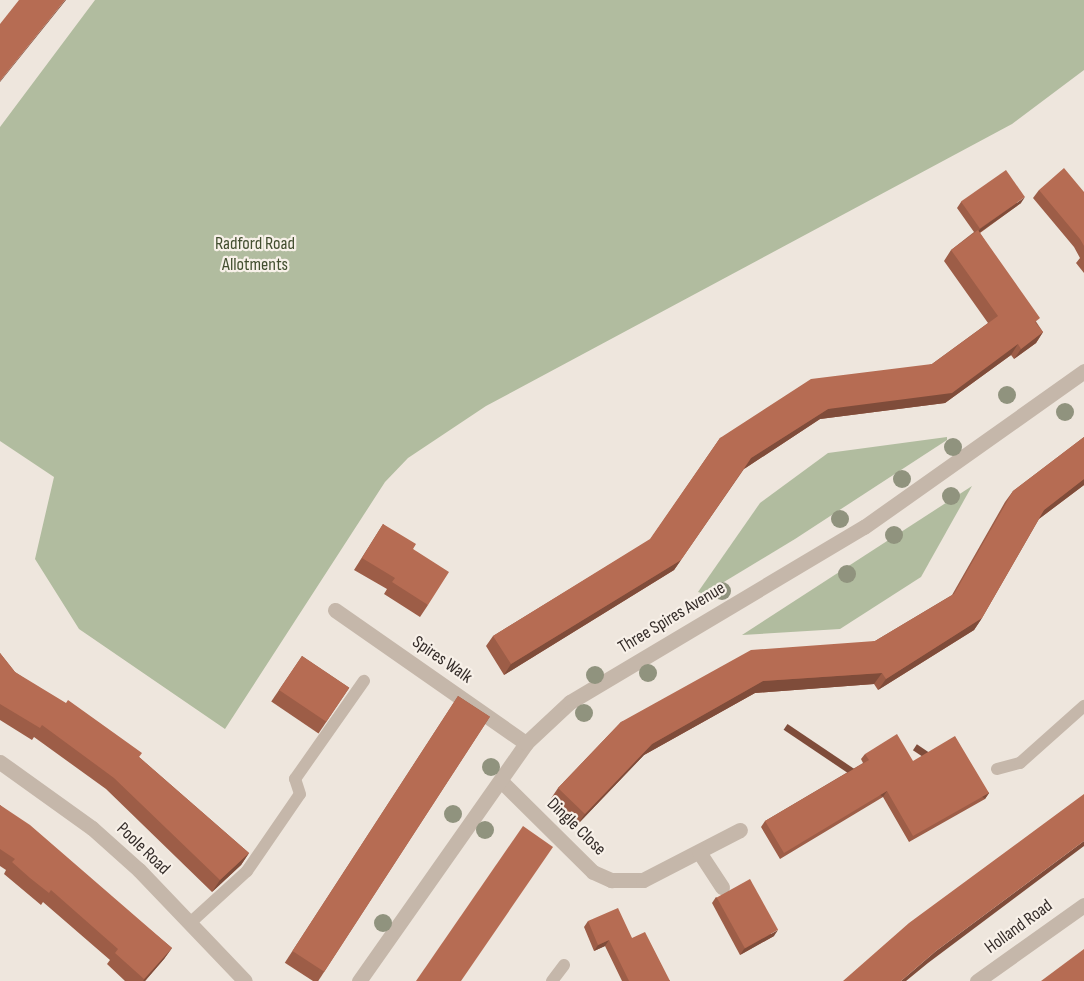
<!DOCTYPE html>
<style>
body{margin:0}
#map{position:relative;width:1084px;height:981px;overflow:hidden;background:#eee6dd;font-family:"Sofia Sans Condensed",sans-serif}
div>[style]{position:absolute}
.green>*{inset:0;background:#b1bc9f}
.lane>*{height:12px;margin:-6px;padding:0 6px;transform-origin:6px;border-radius:6px;background:#c5b7aa}
.street>*{height:15px;margin:-7.5px;padding:0 7.5px;transform-origin:7.5px;border-radius:7.5px;background:#c5b7aa}
.trees>*{width:18px;height:18px;margin:-9px;border-radius:50%;background:#90937e}
.wall>*{inset:0;background:#9d5d47;transform-origin:0 0}
.shaded-wall>*{inset:0;background:#7f4c3a;transform-origin:0 0}
.building>*{inset:0;background:#b66c53;transform-origin:0 0}
span{translate:-50% -50%;white-space:nowrap;text-align:center;line-height:1.15;-webkit-text-stroke:4.5px #f7f0e8;paint-order:stroke}
.park-label{font-size:18px;color:#434f30}
.street-label{font-size:18px;color:#342c29}
</style>
<div id="map">
<div class="green">
<div style="clip-path:polygon(95px 0,1084px 0,1084px 70px,1012px 124px,486px 406px,408px 458px,385px 482px,225px 729px,79px 629px,35px 559px,54px 477px,0 441px,0 127px)"></div>
<div style="clip-path:polygon(947px 437px,947px 440px,795px 539px,704px 594px,698px 592px,760px 503px,828px 453px)"></div>
<div style="clip-path:polygon(972px 486px,921px 577px,840px 629px,742px 635px)"></div>
</div>
<div class="lane">
<div style="left:997px;top:769px;width:24px;rotate:-15deg"></div>
<div style="left:1020px;top:763px;width:86px;rotate:-41.7deg"></div>
<div style="left:190px;top:923px;width:77px;rotate:-42.4deg"></div>
<div style="left:247px;top:871px;width:93px;rotate:-55.5deg"></div>
<div style="left:300px;top:794px;width:16px;rotate:-108deg"></div>
<div style="left:295px;top:779px;width:120px;rotate:-54.9deg"></div>
<div style="left:552px;top:981px;width:20px;rotate:-53deg"></div>
</div>
<div class="street">
<div style="left:335px;top:610px;width:233px;rotate:34.9deg"></div>
<div style="left:0;top:762px;width:113px;rotate:35.7deg"></div>
<div style="left:92px;top:828px;width:63px;rotate:41.8deg"></div>
<div style="left:139px;top:870px;width:153px;rotate:46.3deg"></div>
<div style="left:501px;top:781px;width:129px;rotate:44.7deg"></div>
<div style="left:593px;top:872px;width:20px;rotate:24deg"></div>
<div style="left:611px;top:880px;width:32px"></div>
<div style="left:643px;top:880px;width:109px;rotate:-27.3deg"></div>
<div style="left:699px;top:852px;width:42px;rotate:56.7deg"></div>
<div style="left:359px;top:981px;width:291px;rotate:-54.9deg"></div>
<div style="left:526px;top:743px;width:60px;rotate:-43deg"></div>
<div style="left:570px;top:702px;width:342px;rotate:-30.8deg"></div>
<div style="left:864px;top:527px;width:270px;rotate:-35.3deg"></div>
<div style="left:977px;top:981px;width:131px;rotate:-35.4deg"></div>
</div>
<div class="trees">
<div style="left:1007px;top:395px"></div>
<div style="left:1065px;top:412px"></div>
<div style="left:953px;top:447px"></div>
<div style="left:902px;top:479px"></div>
<div style="left:951px;top:496px"></div>
<div style="left:840px;top:519px"></div>
<div style="left:894px;top:535px"></div>
<div style="left:847px;top:574px"></div>
<div style="left:722px;top:591px"></div>
<div style="left:648px;top:673px"></div>
<div style="left:595px;top:675px"></div>
<div style="left:584px;top:713px"></div>
<div style="left:491px;top:767px"></div>
<div style="left:453px;top:814px"></div>
<div style="left:485px;top:830px"></div>
<div style="left:383px;top:923px"></div>
</div>
<div class="wall">
<div style="clip-path:polygon(1039px 190px,1084px 192px,1084px 273px,1076px 263px,1080px 258px,1074px 247px,1033px 198px)"></div>
<div style="clip-path:polygon(961px 202px,1021px 203px,980px 233px,1037px 323px,1043px 332px,1036px 343px,1014px 359px,1011px 355px,945px 403px,820px 419px,744px 469px,674px 570px,504px 675px,486px 646px,493px 636px,650px 540px,720px 438px,932px 364px,988px 323px,944px 261px,951px 250px,974px 232px,957px 208px)"></div>
<div style="clip-path:polygon(1084px 437px,1084px 485px,1039px 519px,982px 618px,974px 630px,878px 690px,874px 684px,755px 693px,644px 755px,577px 825px,550px 800px,558px 788px,621px 722px,875px 641px,952px 595px,1005px 502px,1013px 491px)"></div>
<div style="clip-path:polygon(383px 524px,413px 549px,428px 605px,420px 617px,384px 594px,387px 589px,354px 570px)"></div>
<div style="clip-path:polygon(0 653px,15px 672px,139px 757px,249px 853px,241px 865px,212px 892px,106px 789px,34px 737px,32px 740px,0 720px)"></div>
<div style="left:302px;top:656px;width:57px;height:55px;rotate:34deg"></div>
<div style="left:458px;top:696px;width:38px;height:318px;rotate:33deg"></div>
<div style="clip-path:polygon(865px 754px,913px 761px,989px 793px,985px 799px,909px 842px,883px 797px,780px 859px,761px 827px,765px 821px,863px 763px,861px 759px)"></div>
<div style="clip-path:polygon(0 805px,172px 948px,164px 959px,145px 981px,125px 981px,107px 964px,110px 960px,43px 902px,41px 905px,4px 874px,6px 870px,0 866px)"></div>
<div style="clip-path:polygon(716px 897px,774px 936px,740px 955px,712px 903px)"></div>
<div style="clip-path:polygon(588px 921px,632px 938px,670px 981px,622px 981px,605px 946px,594px 951px,584px 927px)"></div>
</div>
<div class="shaded-wall">
<div style="clip-path:polygon(65px 0,66px 0,0 82px,0 81px)"></div>
<div style="clip-path:polygon(1025px 197px,1021px 203px,976px 235px,980px 229px)"></div>
<div style="clip-path:polygon(1043px 332px,1036px 343px,1014px 359px,1021px 349px)"></div>
<div style="clip-path:polygon(1018px 344px,1011px 355px,945px 403px,820px 419px,744px 469px,751px 458px,828px 409px)"></div>
<div style="clip-path:polygon(1084px 479px,1084px 485px,1036px 521px,1044px 510px)"></div>
<div style="clip-path:polygon(681px 560px,674px 570px,504px 675px,511px 664px)"></div>
<div style="clip-path:polygon(982px 618px,974px 630px,878px 690px,886px 679px)"></div>
<div style="clip-path:polygon(882px 673px,874px 684px,755px 693px,644px 755px,577px 825px,585px 814px,652px 744px,763px 681px)"></div>
<div style="left:887px;top:791px;width:7px;height:120px;rotate:124deg"></div>
<div style="left:989px;top:793px;width:7px;height:87px;rotate:124deg"></div>
<div style="clip-path:polygon(1084px 841px,1084px 846px,928px 963px,906px 981px,901px 981px,936px 951px)"></div>
<div style="clip-path:polygon(249px 853px,241px 865px,212px 892px,220px 880px)"></div>
<div style="clip-path:polygon(778px 930px,774px 936px,740px 955px,744px 949px)"></div>
<div style="clip-path:polygon(609px 940px,605px 946px,594px 951px,598px 945px)"></div>
<div style="clip-path:polygon(172px 948px,164px 959px,145px 981px,143px 981px)"></div>
</div>
<div class="building">
<div style="clip-path:polygon(19px 0,65px 0,0 81px,0 24px)"></div>
<div style="clip-path:polygon(1064px 168px,1084px 192px,1084px 246px,1080px 239px,1039px 190px)"></div>
<div style="left:1006px;top:170px;width:33px;height:55px;rotate:55deg"></div>
<div style="clip-path:polygon(978px 230px,1040px 318px,1035px 322px,1043px 332px,1021px 349px,1018px 344px,952px 393px,828px 409px,751px 458px,681px 560px,511px 664px,493px 636px,650px 539px,720px 438px,811px 379px,932px 364px,998px 316px,951px 250px)"></div>
<div style="clip-path:polygon(1084px 437px,1084px 479px,1044px 510px,982px 618px,886px 679px,882px 673px,763px 681px,652px 744px,585px 814px,558px 788px,621px 722px,751px 650px,875px 641px,954px 594px,1013px 491px)"></div>
<div style="clip-path:polygon(383px 524px,416px 544px,413px 549px,449px 572px,428px 605px,392px 582px,395px 578px,362px 558px)"></div>
<div style="clip-path:polygon(0 653px,15px 672px,66px 703px,68px 700px,142px 753px,139px 757px,249px 853px,220px 880px,114px 778px,42px 725px,40px 728px,0 704px)"></div>
<div style="left:302px;top:656px;width:57px;height:41px;rotate:34deg"></div>
<div style="left:458px;top:696px;width:38px;height:304px;rotate:33deg"></div>
<div style="clip-path:polygon(897px 734px,913px 761px,955px 736px,989px 793px,913px 836px,887px 791px,784px 853px,765px 821px,869px 760px,865px 754px)"></div>
<div style="clip-path:polygon(1084px 794px,1084px 841px,936px 951px,901px 981px,843px 981px,909px 923px)"></div>
<div style="clip-path:polygon(0 805px,30px 825px,172px 948px,144px 979px,115px 953px,118px 949px,51px 890px,49px 893px,30px 878px,12px 862px,15px 859px,0 849px)"></div>
<div style="clip-path:polygon(523px 826px,553px 847px,461px 981px,416px 981px)"></div>
<div style="left:750px;top:879px;width:58px;height:38px;rotate:61deg"></div>
<div style="clip-path:polygon(618px 908px,632px 938px,645px 932px,670px 981px,629px 981px,609px 940px,598px 945px,588px 921px)"></div>
<div style="clip-path:polygon(1084px 949px,1084px 981px,1041px 981px)"></div>
</div>
<div class="park-label">
<span style="left:255px;top:255px">Radford Road<br>Allotments</span>
</div>
<div class="street-label">
<span style="left:672px;top:618px;rotate:-31deg">Three Spires Avenue</span>
<span style="left:442px;top:660px;rotate:35deg">Spires Walk</span>
<span style="left:576px;top:827px;rotate:44deg">Dingle Close</span>
<span style="left:143px;top:849px;rotate:44deg">Poole Road</span>
<span style="left:1019px;top:927px;rotate:-36deg">Holland Road</span>
</div>
</div>
